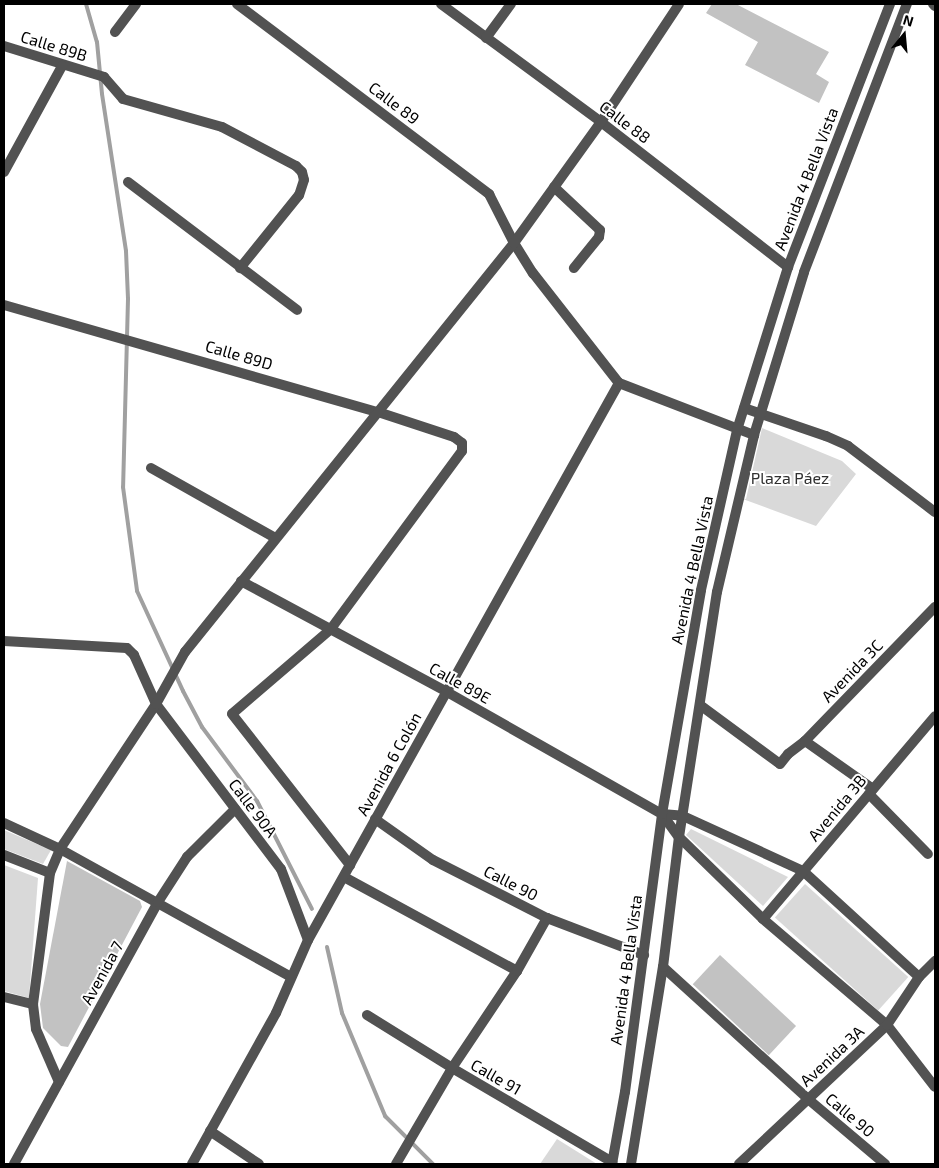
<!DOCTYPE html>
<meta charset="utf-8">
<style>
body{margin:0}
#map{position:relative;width:939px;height:1168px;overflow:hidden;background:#fff;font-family:"Exo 2",sans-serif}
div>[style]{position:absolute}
.green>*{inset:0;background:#d9d9d9;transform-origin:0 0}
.stream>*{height:4px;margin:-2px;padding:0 2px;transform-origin:2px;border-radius:2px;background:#a0a0a0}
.building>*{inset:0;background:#c2c2c2;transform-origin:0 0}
.minor>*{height:10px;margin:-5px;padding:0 5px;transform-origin:5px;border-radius:5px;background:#525252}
.tertiary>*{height:10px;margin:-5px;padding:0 5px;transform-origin:5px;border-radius:5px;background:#525252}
span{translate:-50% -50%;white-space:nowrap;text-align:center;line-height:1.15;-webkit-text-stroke:4px #fff;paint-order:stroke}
.street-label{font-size:16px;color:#000}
.park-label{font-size:16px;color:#303030}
.frame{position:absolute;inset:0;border:5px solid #000;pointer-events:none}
.north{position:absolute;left:879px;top:10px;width:50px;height:50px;-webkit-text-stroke:4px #fff;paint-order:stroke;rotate:17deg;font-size:14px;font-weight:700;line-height:20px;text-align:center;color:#000}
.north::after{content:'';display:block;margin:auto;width:18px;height:22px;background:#000;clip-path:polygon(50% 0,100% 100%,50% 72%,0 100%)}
</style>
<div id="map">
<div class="green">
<div style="clip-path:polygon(762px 428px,842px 461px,856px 474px,816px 526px,740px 498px,746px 499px)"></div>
<div style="clip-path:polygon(691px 829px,788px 877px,763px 906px,686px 835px)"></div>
<div style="clip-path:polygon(4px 830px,51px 850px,43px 864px,4px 849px)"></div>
<div style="clip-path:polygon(4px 865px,38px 878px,29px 998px,4px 991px)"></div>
<div style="left:805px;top:884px;width:139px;height:45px;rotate:42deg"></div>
<div style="clip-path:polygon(557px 1139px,597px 1164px,540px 1164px)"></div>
</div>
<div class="stream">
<div style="left:86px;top:4px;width:40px;rotate:74deg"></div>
<div style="left:97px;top:42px;width:52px;rotate:84.5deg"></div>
<div style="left:102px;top:94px;width:159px;rotate:81.3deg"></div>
<div style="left:126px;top:251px;width:48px;rotate:87.6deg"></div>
<div style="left:128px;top:299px;width:188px;rotate:91.5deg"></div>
<div style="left:123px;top:487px;width:105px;rotate:82.3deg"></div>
<div style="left:137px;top:591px;width:110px;rotate:65.3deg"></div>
<div style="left:183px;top:691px;width:41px;rotate:62.2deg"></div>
<div style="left:202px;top:727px;width:92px;rotate:53.4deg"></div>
<div style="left:257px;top:801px;width:121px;rotate:63deg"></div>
<div style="left:327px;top:947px;width:68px;rotate:77.2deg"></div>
<div style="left:342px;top:1013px;width:112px;rotate:67.3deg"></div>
<div style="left:385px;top:1116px;width:68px;rotate:45deg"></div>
</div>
<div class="building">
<div style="clip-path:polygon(712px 4px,736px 4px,829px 52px,816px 74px,829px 82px,819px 103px,745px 65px,758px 42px,706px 13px)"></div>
<div style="clip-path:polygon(67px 861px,140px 901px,142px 907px,68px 1047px,61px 1046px,43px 1028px,40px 1004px)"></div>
<div style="left:720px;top:955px;width:104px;height:40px;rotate:43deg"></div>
</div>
<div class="minor">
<div style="left:237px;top:4px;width:316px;rotate:37deg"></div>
<div style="left:489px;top:194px;width:55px;rotate:63deg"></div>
<div style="left:514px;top:243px;width:36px;rotate:58deg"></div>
<div style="left:533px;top:273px;width:140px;rotate:52deg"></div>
<div style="left:619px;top:383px;width:145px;rotate:21.1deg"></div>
<div style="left:441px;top:4px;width:199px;rotate:36.4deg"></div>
<div style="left:601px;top:122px;width:237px;rotate:37.8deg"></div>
<div style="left:933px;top:4px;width:3px;rotate:45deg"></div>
<div style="left:115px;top:32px;width:35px;rotate:-53deg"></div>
<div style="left:486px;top:38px;width:42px;rotate:-53.7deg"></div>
<div style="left:4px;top:46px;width:105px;rotate:17.2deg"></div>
<div style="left:104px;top:77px;width:29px;rotate:49deg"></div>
<div style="left:123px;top:99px;width:103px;rotate:15.8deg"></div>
<div style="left:222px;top:127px;width:84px;rotate:27.8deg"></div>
<div style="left:296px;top:166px;width:8px;rotate:45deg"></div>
<div style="left:302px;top:172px;width:8px;rotate:76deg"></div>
<div style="left:304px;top:180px;width:16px;rotate:108deg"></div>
<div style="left:299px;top:195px;width:94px;rotate:128.9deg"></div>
<div style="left:4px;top:172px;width:121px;rotate:-61.3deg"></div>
<div style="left:128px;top:182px;width:212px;rotate:37.1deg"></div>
<div style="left:554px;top:187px;width:63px;rotate:43.1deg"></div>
<div style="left:600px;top:230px;width:7px;rotate:98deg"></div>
<div style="left:599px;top:237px;width:40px;rotate:129deg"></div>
<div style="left:4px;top:305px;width:389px;rotate:16deg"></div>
<div style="left:378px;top:412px;width:80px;rotate:18.2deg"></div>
<div style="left:454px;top:437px;width:10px;rotate:37deg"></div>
<div style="left:462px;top:443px;width:8px;rotate:90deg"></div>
<div style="left:462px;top:451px;width:221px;rotate:126.4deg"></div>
<div style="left:331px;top:629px;width:130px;rotate:139.4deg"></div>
<div style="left:232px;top:714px;width:192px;rotate:52deg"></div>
<div style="left:744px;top:408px;width:87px;rotate:18.9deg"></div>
<div style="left:826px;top:436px;width:24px;rotate:24deg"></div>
<div style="left:848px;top:446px;width:109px;rotate:37.2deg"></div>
<div style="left:151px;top:468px;width:142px;rotate:29.4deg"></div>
<div style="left:241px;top:581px;width:234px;rotate:28.3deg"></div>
<div style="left:447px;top:692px;width:247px;rotate:29.6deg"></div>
<div style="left:662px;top:814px;width:29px;rotate:54deg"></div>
<div style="left:679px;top:837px;width:117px;rotate:44.3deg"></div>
<div style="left:763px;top:919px;width:163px;rotate:40.5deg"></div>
<div style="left:887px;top:1025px;width:78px;rotate:52.3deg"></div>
<div style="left:4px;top:641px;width:123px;rotate:3.3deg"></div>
<div style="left:127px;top:648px;width:10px;rotate:45deg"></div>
<div style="left:134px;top:655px;width:54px;rotate:65.8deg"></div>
<div style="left:156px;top:704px;width:207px;rotate:52.9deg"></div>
<div style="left:281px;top:869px;width:76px;rotate:69.2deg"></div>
<div style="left:700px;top:705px;width:99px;rotate:36.4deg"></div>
<div style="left:780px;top:764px;width:13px;rotate:-51deg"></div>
<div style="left:788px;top:754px;width:21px;rotate:-37deg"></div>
<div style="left:805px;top:741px;width:187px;rotate:-45.9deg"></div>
<div style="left:805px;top:741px;width:83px;rotate:35.2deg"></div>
<div style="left:869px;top:794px;width:84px;rotate:45.5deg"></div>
<div style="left:662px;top:814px;width:21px;rotate:5deg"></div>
<div style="left:683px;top:816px;width:132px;rotate:24.6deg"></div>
<div style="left:803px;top:871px;width:157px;rotate:42.4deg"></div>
<div style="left:375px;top:819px;width:71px;rotate:35.3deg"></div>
<div style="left:433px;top:860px;width:128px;rotate:27deg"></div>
<div style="left:547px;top:918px;width:104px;rotate:20.9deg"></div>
<div style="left:4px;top:823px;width:62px;rotate:24.9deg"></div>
<div style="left:60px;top:849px;width:264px;rotate:29deg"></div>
<div style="left:4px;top:855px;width:49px;rotate:21.4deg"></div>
<div style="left:344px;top:877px;width:197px;rotate:28.5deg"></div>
<div style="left:763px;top:919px;width:266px;rotate:-49.7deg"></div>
<div style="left:663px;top:967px;width:196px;rotate:42.3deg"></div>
<div style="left:808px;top:1099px;width:101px;rotate:40.2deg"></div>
<div style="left:4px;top:997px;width:30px;rotate:14deg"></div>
<div style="left:367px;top:1015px;width:100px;rotate:31.9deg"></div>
<div style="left:452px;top:1068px;width:186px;rotate:30.4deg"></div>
<div style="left:59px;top:1082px;width:58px;rotate:-113.5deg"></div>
<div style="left:36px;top:1029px;width:25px;rotate:-97deg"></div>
<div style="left:33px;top:1004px;width:132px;rotate:-82.6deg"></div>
<div style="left:50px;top:873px;width:26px;rotate:-67deg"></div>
<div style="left:60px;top:849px;width:174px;rotate:-56.5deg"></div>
<div style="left:156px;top:704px;width:60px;rotate:-60.9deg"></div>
<div style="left:185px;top:652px;width:525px;rotate:-51.19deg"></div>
<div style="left:514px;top:243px;width:149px;rotate:-54.3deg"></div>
<div style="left:601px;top:122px;width:141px;rotate:-56.5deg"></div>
<div style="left:210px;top:1131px;width:59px;rotate:34deg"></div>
<div style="left:14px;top:1164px;width:299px;rotate:-61.2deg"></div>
<div style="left:158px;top:902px;width:54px;rotate:-57.2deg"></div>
<div style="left:187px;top:857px;width:68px;rotate:-45deg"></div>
<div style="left:192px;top:1164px;width:173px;rotate:-60.9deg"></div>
<div style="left:276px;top:1013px;width:80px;rotate:-66.3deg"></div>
<div style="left:308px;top:940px;width:638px;rotate:-60.82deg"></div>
<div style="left:396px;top:1164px;width:111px;rotate:-59.7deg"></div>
<div style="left:452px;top:1068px;width:117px;rotate:-56.2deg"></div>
<div style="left:517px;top:971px;width:61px;rotate:-60.5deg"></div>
<div style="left:739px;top:1164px;width:203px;rotate:-43.2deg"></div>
<div style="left:887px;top:1025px;width:58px;rotate:-56.3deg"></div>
<div style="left:919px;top:977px;width:23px;rotate:-45deg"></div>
</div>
<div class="tertiary">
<div style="left:612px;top:1164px;width:73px;rotate:-79.8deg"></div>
<div style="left:625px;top:1092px;width:280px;rotate:-82.4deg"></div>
<div style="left:662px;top:814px;width:227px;rotate:-80.1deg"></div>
<div style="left:701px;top:590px;width:164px;rotate:-77.3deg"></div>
<div style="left:737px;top:430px;width:171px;rotate:-72.6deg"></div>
<div style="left:788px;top:267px;width:282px;rotate:-68.8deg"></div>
<div style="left:631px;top:1164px;width:200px;rotate:-80.8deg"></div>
<div style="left:663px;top:967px;width:131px;rotate:-83deg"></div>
<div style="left:679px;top:837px;width:248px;rotate:-81.2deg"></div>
<div style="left:717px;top:592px;width:161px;rotate:-76.7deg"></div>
<div style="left:754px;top:435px;width:170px;rotate:-72.9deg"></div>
<div style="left:804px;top:272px;width:287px;rotate:-69deg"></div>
</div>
<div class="street-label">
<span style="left:54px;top:46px;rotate:17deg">Calle 89B</span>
<span style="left:394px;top:103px;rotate:37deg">Calle 89</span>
<span style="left:625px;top:122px;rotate:37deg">Calle 88</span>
<span style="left:806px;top:179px;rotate:-69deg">Avenida 4 Bella Vista</span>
<span style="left:239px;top:355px;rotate:16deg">Calle 89D</span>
<span style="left:692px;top:570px;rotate:-78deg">Avenida 4 Bella Vista</span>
<span style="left:852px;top:671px;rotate:-46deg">Avenida 3C</span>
<span style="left:460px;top:683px;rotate:29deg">Calle 89E</span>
<span style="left:389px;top:764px;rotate:-61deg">Avenida 6 Colón</span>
<span style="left:253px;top:808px;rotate:53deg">Calle 90A</span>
<span style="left:837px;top:808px;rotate:-50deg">Avenida 3B</span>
<span style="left:511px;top:883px;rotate:27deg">Calle 90</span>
<span style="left:626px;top:970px;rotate:-82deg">Avenida 4 Bella Vista</span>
<span style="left:102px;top:973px;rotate:-61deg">Avenida 7</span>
<span style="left:832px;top:1056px;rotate:-43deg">Avenida 3A</span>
<span style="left:496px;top:1077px;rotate:30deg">Calle 91</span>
<span style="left:850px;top:1115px;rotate:40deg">Calle 90</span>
</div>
<div class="park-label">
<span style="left:790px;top:478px">Plaza Páez</span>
</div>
<div class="frame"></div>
<div class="north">N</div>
</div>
